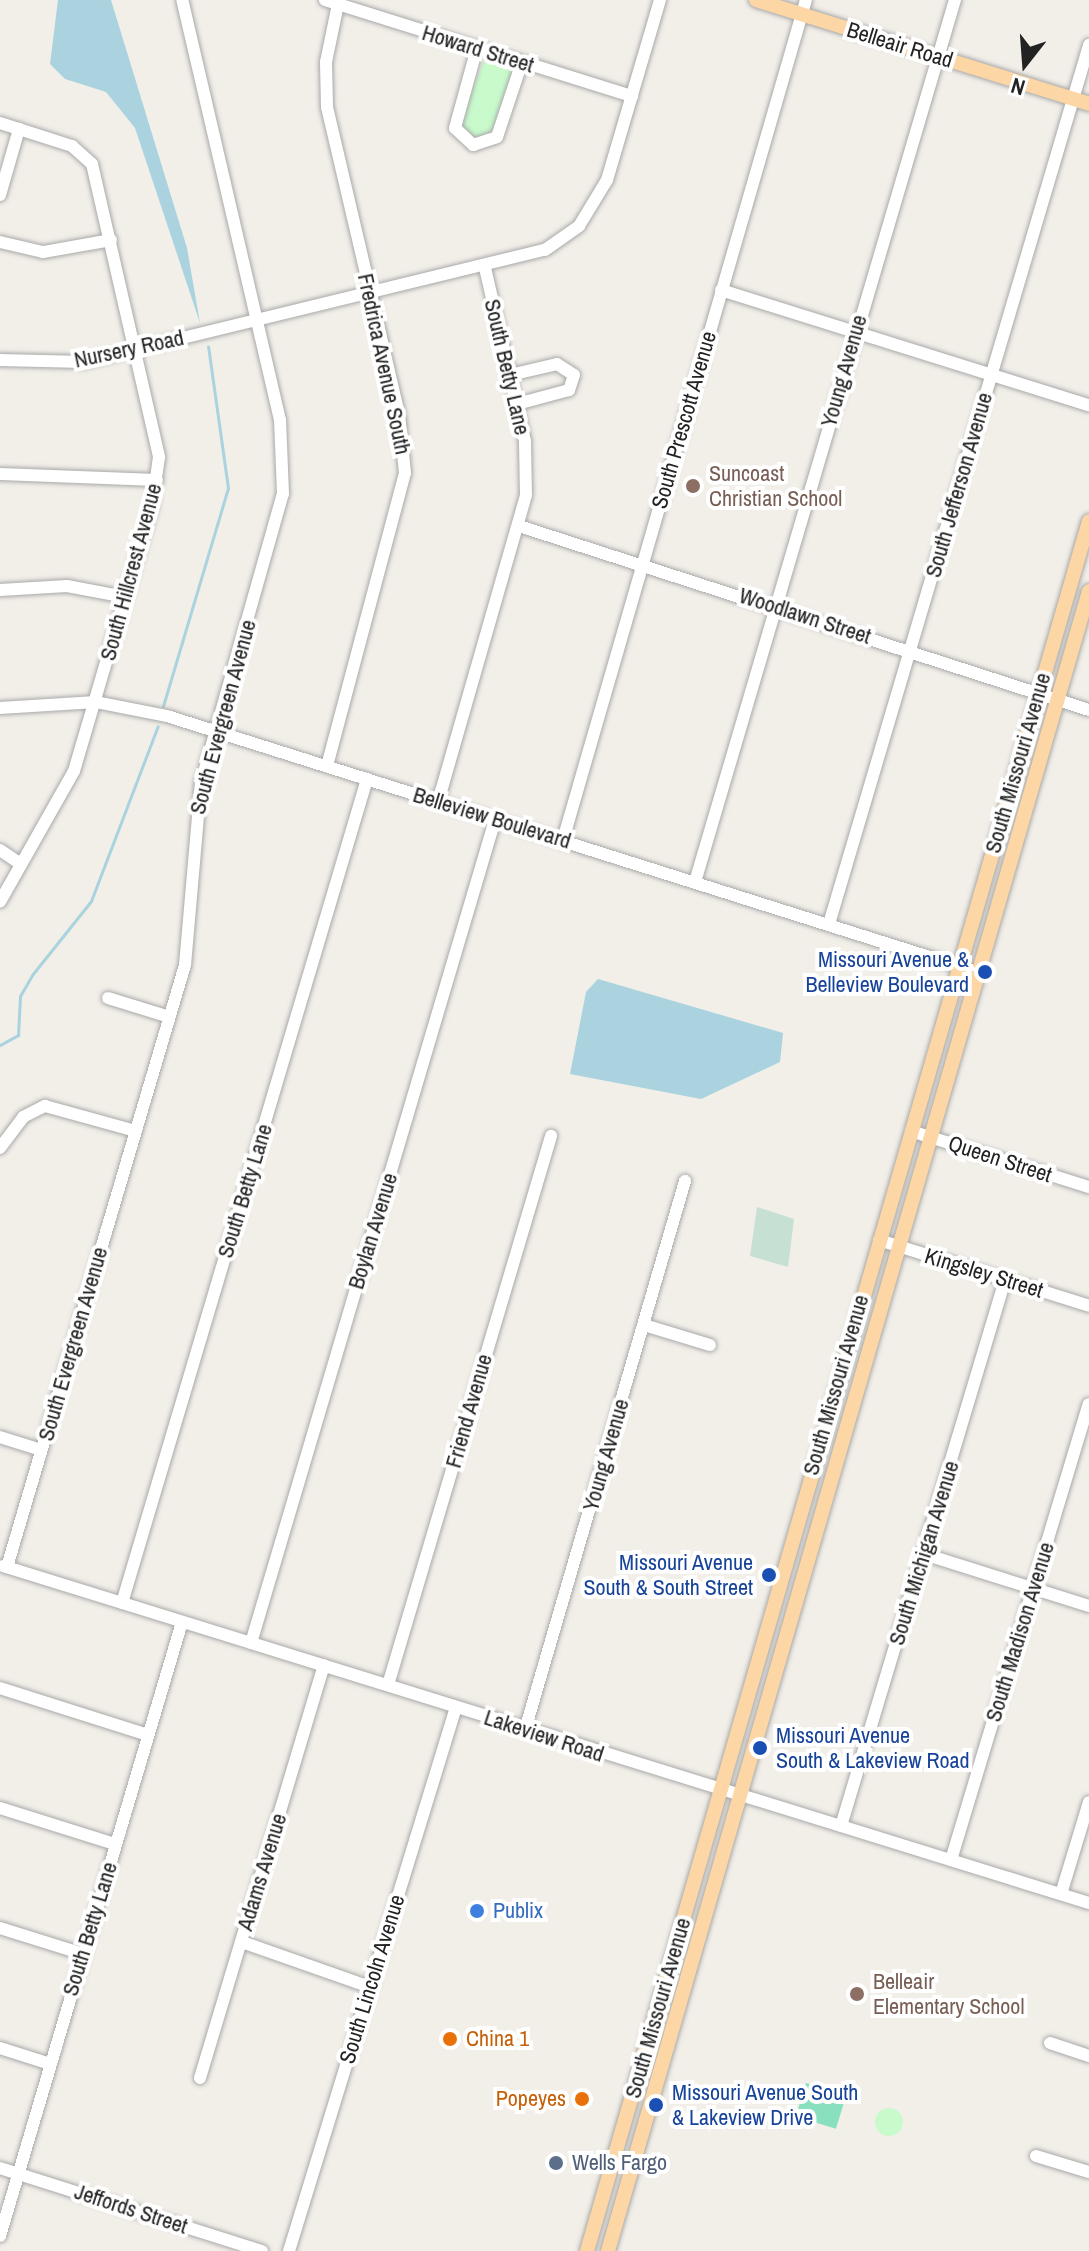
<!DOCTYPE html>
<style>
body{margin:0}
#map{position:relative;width:1089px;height:2251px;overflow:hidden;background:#f2efe9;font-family:"Archivo Narrow",sans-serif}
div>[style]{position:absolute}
.wetland>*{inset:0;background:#c6e0d4}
.park>*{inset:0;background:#c8facc}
.round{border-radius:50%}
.pitch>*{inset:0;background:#88e0be;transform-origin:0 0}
.water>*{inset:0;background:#aad3df}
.stream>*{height:3px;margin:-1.5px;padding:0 1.5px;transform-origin:1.5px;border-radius:1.5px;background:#aad3df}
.roads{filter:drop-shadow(0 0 2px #a9a9a9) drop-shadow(0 0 2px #a9a9a9)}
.minor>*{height:12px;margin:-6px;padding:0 6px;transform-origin:6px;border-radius:6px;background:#fff}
.major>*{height:14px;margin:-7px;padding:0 7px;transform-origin:7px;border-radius:7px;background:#fcd6a4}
.dots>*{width:22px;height:22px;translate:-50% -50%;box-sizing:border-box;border:4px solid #fff;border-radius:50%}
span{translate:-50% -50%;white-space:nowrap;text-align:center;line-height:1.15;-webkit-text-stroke:8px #fff;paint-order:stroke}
.street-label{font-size:22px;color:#222}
.education-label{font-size:22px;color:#785e54}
.left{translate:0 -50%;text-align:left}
.transit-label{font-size:22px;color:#164399}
.right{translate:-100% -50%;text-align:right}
.shop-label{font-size:22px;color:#366cbe}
.food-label{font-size:22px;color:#c56008}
.service-label{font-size:22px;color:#4e5e75}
.north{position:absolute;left:985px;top:24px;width:80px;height:80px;-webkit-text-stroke:6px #fff;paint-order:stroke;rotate:197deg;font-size:22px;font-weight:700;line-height:32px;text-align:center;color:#222}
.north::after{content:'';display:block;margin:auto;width:28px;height:36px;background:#222;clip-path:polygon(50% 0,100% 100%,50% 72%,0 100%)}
</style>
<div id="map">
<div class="wetland">
<div style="clip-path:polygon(757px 1207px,794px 1219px,788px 1267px,750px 1256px)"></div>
</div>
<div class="park">
<div style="clip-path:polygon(485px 58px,514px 69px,496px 131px,478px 140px,462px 132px,461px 119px)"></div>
<div class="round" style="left:875px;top:2108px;width:28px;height:28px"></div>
</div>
<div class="pitch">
<div style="left:806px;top:2083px;width:42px;height:35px;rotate:17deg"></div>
</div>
<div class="water">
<div style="clip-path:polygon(58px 0,111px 0,187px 248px,200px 323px,135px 128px,106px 92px,65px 79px,50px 64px)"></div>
<div style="clip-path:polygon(598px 979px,783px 1033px,780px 1062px,701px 1099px,570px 1074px,586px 992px)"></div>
</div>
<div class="stream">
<div style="left:163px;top:706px;width:227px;rotate:-73.4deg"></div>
<div style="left:228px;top:488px;width:143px;rotate:-98deg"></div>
<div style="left:0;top:1045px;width:21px;rotate:-29deg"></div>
<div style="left:18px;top:1035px;width:39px;rotate:-87deg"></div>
<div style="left:20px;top:996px;width:24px;rotate:-60deg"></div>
<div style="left:32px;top:975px;width:95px;rotate:-51.4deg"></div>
<div style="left:91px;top:901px;width:187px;rotate:-69.1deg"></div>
</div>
<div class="roads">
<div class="minor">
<div style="left:325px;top:0;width:322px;rotate:17.4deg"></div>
<div style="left:477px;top:48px;width:83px;rotate:105.4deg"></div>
<div style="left:455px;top:128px;width:25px;rotate:43deg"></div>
<div style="left:473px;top:145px;width:25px;rotate:-18deg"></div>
<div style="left:497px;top:137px;width:79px;rotate:-71.6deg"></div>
<div style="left:0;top:123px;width:76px;rotate:17.7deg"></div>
<div style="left:72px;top:146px;width:27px;rotate:42deg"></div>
<div style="left:92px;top:164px;width:301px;rotate:77.1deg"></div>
<div style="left:159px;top:457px;width:49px;rotate:98.1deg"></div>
<div style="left:152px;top:506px;width:276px;rotate:106.4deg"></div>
<div style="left:74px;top:771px;width:150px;rotate:119.5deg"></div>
<div style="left:0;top:195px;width:69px;rotate:-73.9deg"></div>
<div style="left:0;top:242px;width:44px;rotate:13.1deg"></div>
<div style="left:43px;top:252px;width:69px;rotate:-10deg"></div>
<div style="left:721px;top:290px;width:386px;rotate:17.4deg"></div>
<div style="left:0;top:360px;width:84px;rotate:1.4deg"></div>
<div style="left:84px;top:362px;width:474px;rotate:-13.7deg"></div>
<div style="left:545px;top:250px;width:42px;rotate:-35.2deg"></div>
<div style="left:579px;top:226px;width:54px;rotate:-58.7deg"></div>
<div style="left:607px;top:180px;width:188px;rotate:-73.6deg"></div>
<div style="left:510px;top:375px;width:48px;rotate:-13.2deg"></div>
<div style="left:557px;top:364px;width:20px;rotate:33deg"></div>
<div style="left:574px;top:375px;width:16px;rotate:108deg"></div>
<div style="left:569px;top:390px;width:54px;rotate:164.9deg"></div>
<div style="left:0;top:474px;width:157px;rotate:2.2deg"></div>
<div style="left:519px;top:526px;width:599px;rotate:17.89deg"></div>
<div style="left:0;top:590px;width:67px;rotate:-3.4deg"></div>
<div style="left:67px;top:586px;width:60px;rotate:10.6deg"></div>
<div style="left:0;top:708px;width:96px;rotate:-3.6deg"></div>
<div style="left:96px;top:702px;width:72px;rotate:11.2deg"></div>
<div style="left:167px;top:716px;width:849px;rotate:17.54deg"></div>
<div style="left:327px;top:766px;width:303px;rotate:-75.1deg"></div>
<div style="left:405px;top:473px;width:59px;rotate:-95.8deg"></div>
<div style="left:399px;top:414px;width:315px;rotate:-103.2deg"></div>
<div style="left:327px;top:107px;width:45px;rotate:-91.3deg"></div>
<div style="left:326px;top:62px;width:59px;rotate:-78.3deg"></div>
<div style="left:438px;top:802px;width:319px;rotate:-74deg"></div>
<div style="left:526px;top:495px;width:54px;rotate:-91.1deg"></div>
<div style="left:525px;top:441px;width:178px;rotate:-103deg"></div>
<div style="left:563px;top:840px;width:874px;rotate:-73.87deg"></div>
<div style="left:0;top:850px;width:25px;rotate:34deg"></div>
<div style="left:695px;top:882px;width:920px;rotate:-73.58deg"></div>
<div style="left:829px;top:924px;width:917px;rotate:-73.52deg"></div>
<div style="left:108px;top:998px;width:61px;rotate:17.2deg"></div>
<div style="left:911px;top:1131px;width:187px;rotate:17.5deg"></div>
<div style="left:0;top:1148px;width:39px;rotate:-53deg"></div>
<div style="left:23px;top:1117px;width:25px;rotate:-27deg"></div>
<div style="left:45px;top:1106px;width:94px;rotate:15.4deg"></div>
<div style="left:879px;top:1240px;width:220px;rotate:17.4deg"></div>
<div style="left:644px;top:1325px;width:69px;rotate:16.9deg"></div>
<div style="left:0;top:1437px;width:43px;rotate:17.6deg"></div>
<div style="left:924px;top:1554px;width:173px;rotate:17.5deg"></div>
<div style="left:3px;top:1566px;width:1137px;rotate:17.24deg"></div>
<div style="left:7px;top:1567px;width:628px;rotate:-73.53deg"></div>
<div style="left:185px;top:965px;width:183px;rotate:-85deg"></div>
<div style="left:201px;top:783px;width:300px;rotate:-74.2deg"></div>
<div style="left:283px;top:494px;width:74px;rotate:-92.3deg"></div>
<div style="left:280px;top:420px;width:431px;rotate:-103.1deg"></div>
<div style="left:122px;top:1603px;width:860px;rotate:-73.44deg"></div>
<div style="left:251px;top:1643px;width:858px;rotate:-73.49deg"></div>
<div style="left:388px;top:1685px;width:573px;rotate:-73.46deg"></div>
<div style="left:0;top:1688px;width:155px;rotate:17.6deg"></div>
<div style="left:525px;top:1730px;width:572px;rotate:-73.75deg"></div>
<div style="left:0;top:1808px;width:121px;rotate:17.4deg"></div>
<div style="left:841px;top:1826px;width:570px;rotate:-73.28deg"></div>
<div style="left:951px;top:1860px;width:476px;rotate:-73.2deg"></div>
<div style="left:1061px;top:1894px;width:96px;rotate:-73.1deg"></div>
<div style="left:0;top:1928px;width:87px;rotate:17.4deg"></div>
<div style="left:242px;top:1942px;width:136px;rotate:19.4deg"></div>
<div style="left:1050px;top:2043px;width:41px;rotate:18.4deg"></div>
<div style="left:0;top:2048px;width:52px;rotate:17.7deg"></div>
<div style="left:200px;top:2078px;width:431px;rotate:-73.3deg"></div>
<div style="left:1036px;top:2156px;width:55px;rotate:16.8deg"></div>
<div style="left:0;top:2168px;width:275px;rotate:17.6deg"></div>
<div style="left:0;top:2236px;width:640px;rotate:-73.49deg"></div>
<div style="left:289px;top:2251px;width:569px;rotate:-72.93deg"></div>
</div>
<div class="major">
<div style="left:756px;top:0;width:349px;rotate:17.3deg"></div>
<div style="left:587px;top:2251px;width:1801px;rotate:-73.82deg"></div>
<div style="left:608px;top:2251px;width:1728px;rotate:-73.84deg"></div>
</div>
</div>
<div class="dots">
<div style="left:693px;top:486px;background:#8d6e63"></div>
<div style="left:985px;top:972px;background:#1a4fb4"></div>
<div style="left:769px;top:1575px;background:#1a4fb4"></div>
<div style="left:760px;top:1748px;background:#1a4fb4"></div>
<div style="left:477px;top:1911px;background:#3f7fe0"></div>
<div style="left:857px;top:1994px;background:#8d6e63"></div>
<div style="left:450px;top:2039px;background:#e8710a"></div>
<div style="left:582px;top:2099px;background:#e8710a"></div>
<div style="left:656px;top:2105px;background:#1a4fb4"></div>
<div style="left:556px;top:2163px;background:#5c6f8a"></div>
</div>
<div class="street-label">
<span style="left:900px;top:45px;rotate:17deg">Belleair Road</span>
<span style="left:478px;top:49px;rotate:17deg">Howard Street</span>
<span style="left:129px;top:349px;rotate:-12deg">Nursery Road</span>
<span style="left:384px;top:364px;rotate:78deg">Fredrica Avenue South</span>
<span style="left:507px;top:367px;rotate:77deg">South Betty Lane</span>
<span style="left:844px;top:371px;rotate:-74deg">Young Avenue</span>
<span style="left:684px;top:420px;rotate:-74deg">South Prescott Avenue</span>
<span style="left:959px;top:485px;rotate:-74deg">South Jefferson Avenue</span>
<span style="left:131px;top:572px;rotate:-75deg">South Hillcrest Avenue</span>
<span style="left:805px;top:616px;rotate:18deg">Woodlawn Street</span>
<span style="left:223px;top:717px;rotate:-75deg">South Evergreen Avenue</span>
<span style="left:1018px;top:763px;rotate:-74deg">South Missouri Avenue</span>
<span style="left:492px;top:818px;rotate:17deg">Belleview Boulevard</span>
<span style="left:1000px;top:1159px;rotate:18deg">Queen Street</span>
<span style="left:245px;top:1191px;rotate:-73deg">South Betty Lane</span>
<span style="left:373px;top:1231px;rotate:-73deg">Boylan Avenue</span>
<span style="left:984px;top:1273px;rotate:17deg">Kingsley Street</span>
<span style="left:73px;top:1344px;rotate:-74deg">South Evergreen Avenue</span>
<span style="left:836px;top:1385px;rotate:-74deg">South Missouri Avenue</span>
<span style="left:469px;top:1411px;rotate:-74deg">Friend Avenue</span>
<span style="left:606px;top:1455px;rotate:-74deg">Young Avenue</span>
<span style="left:924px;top:1553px;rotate:-73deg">South Michigan Avenue</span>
<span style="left:1020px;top:1632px;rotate:-73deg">South Madison Avenue</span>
<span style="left:544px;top:1736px;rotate:18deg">Lakeview Road</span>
<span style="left:262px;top:1872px;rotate:-73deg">Adams Avenue</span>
<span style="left:90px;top:1929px;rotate:-73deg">South Betty Lane</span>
<span style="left:372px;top:1979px;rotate:-73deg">South Lincoln Avenue</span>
<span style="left:658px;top:2008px;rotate:-74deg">South Missouri Avenue</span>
<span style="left:131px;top:2209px;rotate:18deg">Jeffords Street</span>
</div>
<div class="education-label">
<span class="left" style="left:709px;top:486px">Suncoast<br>Christian School</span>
<span class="left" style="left:873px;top:1994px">Belleair<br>Elementary School</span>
</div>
<div class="transit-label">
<span class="right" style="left:969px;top:972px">Missouri Avenue &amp;<br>Belleview Boulevard</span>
<span class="right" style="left:753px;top:1575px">Missouri Avenue<br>South &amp; South Street</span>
<span class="left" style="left:776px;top:1748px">Missouri Avenue<br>South &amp; Lakeview Road</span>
<span class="left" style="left:672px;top:2105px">Missouri Avenue South<br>&amp; Lakeview Drive</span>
</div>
<div class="shop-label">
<span class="left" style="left:493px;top:1911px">Publix</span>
</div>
<div class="food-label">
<span class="left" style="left:466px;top:2039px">China 1</span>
<span class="right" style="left:566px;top:2099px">Popeyes</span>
</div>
<div class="service-label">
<span class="left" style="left:572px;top:2163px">Wells Fargo</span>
</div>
<div class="north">N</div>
</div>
